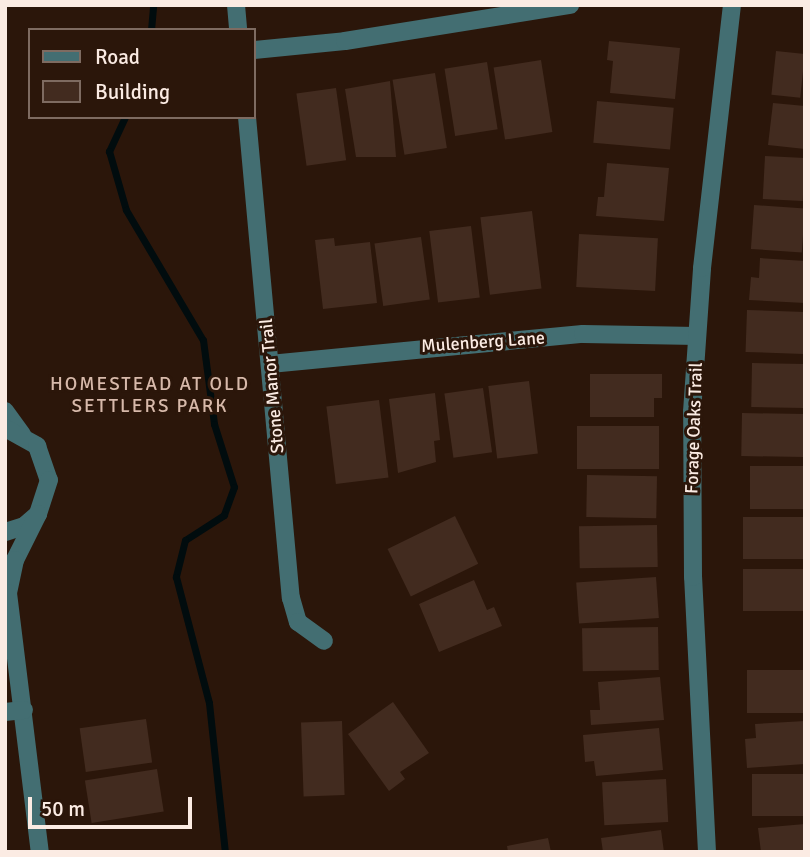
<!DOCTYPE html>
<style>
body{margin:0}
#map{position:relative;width:810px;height:857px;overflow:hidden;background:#2b160a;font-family:Signika,sans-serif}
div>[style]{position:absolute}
.stream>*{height:7px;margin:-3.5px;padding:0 3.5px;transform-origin:3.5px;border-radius:3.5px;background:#010c0e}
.building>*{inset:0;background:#422b1f;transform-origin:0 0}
.minor>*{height:18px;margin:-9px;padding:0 9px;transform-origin:9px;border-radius:9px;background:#436e72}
span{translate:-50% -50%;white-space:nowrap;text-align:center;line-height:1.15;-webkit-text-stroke:6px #2b160a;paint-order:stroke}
.street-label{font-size:18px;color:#fbebe3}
.neighbourhood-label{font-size:19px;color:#d7b9aa;letter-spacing:2px}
.frame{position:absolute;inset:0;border:7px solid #fbebe3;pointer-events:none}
.legend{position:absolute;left:28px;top:28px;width:228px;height:91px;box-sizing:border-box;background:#2b160a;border:2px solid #7e6b61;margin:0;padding:9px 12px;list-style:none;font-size:21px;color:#fbebe3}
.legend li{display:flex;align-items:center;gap:14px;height:35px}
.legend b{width:35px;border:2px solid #7e6b61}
.scale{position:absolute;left:28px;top:797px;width:164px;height:32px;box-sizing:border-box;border:4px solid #fbebe3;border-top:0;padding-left:9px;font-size:21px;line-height:24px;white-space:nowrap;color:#fbebe3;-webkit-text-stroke:5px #2b160a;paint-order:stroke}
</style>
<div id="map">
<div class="stream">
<div style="left:151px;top:30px;width:25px;rotate:-85deg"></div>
<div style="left:125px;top:117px;width:38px;rotate:115deg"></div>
<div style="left:109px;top:151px;width:61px;rotate:73.9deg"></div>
<div style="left:126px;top:210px;width:151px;rotate:59.4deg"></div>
<div style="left:203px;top:340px;width:85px;rotate:82.5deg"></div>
<div style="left:214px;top:424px;width:66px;rotate:72.4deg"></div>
<div style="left:234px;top:487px;width:30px;rotate:110deg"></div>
<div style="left:224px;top:515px;width:46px;rotate:147.3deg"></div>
<div style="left:185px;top:540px;width:38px;rotate:104deg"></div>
<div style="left:176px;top:577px;width:130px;rotate:75.3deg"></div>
<div style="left:209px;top:703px;width:150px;rotate:83.9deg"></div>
</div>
<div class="building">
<div style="clip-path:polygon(609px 41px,680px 48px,675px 99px,610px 93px,613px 61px,607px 60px)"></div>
<div style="left:776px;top:51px;width:29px;height:44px;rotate:6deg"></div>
<div style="left:541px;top:60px;width:73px;height:48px;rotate:81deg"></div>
<div style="left:487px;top:62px;width:68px;height:43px;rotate:81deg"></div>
<div style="left:435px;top:73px;width:76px;height:43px;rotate:81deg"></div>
<div style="clip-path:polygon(390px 81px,396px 157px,356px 157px,345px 89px)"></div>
<div style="left:336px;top:88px;width:73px;height:40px;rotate:82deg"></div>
<div style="left:597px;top:101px;width:77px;height:42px;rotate:5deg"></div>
<div style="clip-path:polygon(773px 103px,805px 106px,805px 149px,768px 145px)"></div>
<div style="left:765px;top:156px;width:40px;height:43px;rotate:3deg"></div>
<div style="clip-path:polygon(607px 163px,669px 168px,664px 221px,596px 216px,598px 197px,604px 197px)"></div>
<div style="left:754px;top:205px;width:51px;height:44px;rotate:4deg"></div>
<div style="left:532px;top:211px;width:78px;height:52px;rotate:83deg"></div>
<div style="left:471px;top:226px;width:72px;height:42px;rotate:83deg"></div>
<div style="left:579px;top:234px;width:79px;height:53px;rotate:3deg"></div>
<div style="left:421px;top:237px;width:63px;height:47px;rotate:82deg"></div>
<div style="clip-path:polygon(334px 238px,335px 246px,370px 242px,377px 303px,323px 309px,315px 240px)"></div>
<div style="clip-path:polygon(760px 258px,805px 261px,805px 303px,749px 300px,751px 277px,759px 278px)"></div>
<div style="left:747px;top:310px;width:58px;height:42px;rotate:2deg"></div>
<div style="left:752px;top:363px;width:53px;height:44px;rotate:1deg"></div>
<div style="clip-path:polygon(590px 374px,662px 374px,662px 398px,654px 398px,654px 417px,590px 417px)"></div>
<div style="left:529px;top:381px;width:73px;height:41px;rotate:83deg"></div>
<div style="left:483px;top:388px;width:65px;height:39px;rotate:82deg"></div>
<div style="clip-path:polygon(435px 393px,440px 440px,434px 441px,436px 462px,398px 473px,389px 399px)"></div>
<div style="left:379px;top:400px;width:78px;height:53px;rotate:83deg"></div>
<div style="left:742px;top:413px;width:63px;height:43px;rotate:1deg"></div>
<div style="left:577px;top:426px;width:82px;height:43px"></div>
<div style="left:750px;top:466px;width:55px;height:43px"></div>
<div style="left:587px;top:475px;width:70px;height:42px;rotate:1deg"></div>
<div style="left:455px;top:516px;width:53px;height:75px;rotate:64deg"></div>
<div style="left:805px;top:517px;width:42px;height:62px;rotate:90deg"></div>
<div style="left:657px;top:525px;width:42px;height:78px;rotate:89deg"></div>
<div style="left:743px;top:569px;width:62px;height:42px"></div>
<div style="left:656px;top:577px;width:41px;height:80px;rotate:86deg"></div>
<div style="clip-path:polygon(474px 580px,487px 610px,494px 607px,502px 626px,439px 652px,419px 604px)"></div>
<div style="left:658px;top:627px;width:43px;height:76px;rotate:89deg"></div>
<div style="left:805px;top:670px;width:43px;height:58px;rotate:90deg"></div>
<div style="clip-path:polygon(660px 677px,664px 720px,591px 725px,590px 710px,600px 710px,598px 682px)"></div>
<div style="clip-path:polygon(393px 702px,429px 753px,400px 772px,405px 779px,389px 791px,348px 734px)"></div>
<div style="left:146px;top:719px;width:44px;height:67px;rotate:82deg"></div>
<div style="left:342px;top:721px;width:74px;height:41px;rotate:88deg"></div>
<div style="clip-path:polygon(805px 721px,805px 764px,747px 768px,745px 739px,756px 738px,755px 724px)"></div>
<div style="clip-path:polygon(659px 728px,663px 770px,596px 776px,594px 761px,585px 762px,583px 735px)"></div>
<div style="left:157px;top:769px;width:43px;height:73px;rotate:81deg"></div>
<div style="left:805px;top:774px;width:42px;height:53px;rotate:90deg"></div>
<div style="left:666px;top:779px;width:43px;height:64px;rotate:87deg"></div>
<div style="clip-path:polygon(805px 824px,805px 852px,761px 852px,758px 828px)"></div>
<div style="clip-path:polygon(661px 830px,664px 852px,603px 852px,601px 838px)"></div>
<div style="clip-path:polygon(548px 838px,551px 852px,508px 852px,507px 846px)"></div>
</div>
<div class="minor">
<div style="left:236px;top:5px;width:25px;rotate:85deg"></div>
<div style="left:254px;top:50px;width:91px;rotate:-5.6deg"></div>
<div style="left:345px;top:41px;width:228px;rotate:-9.1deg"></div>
<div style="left:247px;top:117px;width:483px;rotate:84.8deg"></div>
<div style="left:291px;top:598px;width:25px;rotate:74deg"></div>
<div style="left:298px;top:622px;width:32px;rotate:36deg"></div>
<div style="left:270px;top:364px;width:314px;rotate:-5.5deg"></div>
<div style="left:583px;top:334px;width:114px;rotate:1deg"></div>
<div style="left:5px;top:411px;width:29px;rotate:54deg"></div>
<div style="left:5px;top:428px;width:37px;rotate:29deg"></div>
<div style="left:37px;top:446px;width:36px;rotate:71deg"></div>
<div style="left:49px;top:480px;width:36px;rotate:108deg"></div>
<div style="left:38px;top:514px;width:18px;rotate:139deg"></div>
<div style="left:24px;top:526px;width:20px;rotate:162deg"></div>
<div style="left:38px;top:514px;width:51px;rotate:116.6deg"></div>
<div style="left:15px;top:560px;width:34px;rotate:102deg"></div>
<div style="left:8px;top:593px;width:261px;rotate:83deg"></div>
<div style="left:5px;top:712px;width:19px;rotate:-6deg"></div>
<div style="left:707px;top:852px;width:275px;rotate:-92.9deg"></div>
<div style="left:693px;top:577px;width:165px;rotate:-90.3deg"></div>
<div style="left:692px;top:412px;width:144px;rotate:-86deg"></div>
<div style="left:702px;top:268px;width:265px;rotate:-83.5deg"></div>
</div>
<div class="street-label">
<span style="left:483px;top:342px;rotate:-4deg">Mulenberg Lane</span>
<span style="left:272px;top:386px;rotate:-95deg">Stone Manor Trail</span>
<span style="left:694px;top:428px;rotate:-88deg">Forage Oaks Trail</span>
</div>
<div class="neighbourhood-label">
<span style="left:150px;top:396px">HOMESTEAD AT OLD<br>SETTLERS PARK</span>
</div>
<div class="frame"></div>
<ul class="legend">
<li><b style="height:9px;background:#436e72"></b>Road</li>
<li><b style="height:19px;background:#422b1f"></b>Building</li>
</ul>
<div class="scale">50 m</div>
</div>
